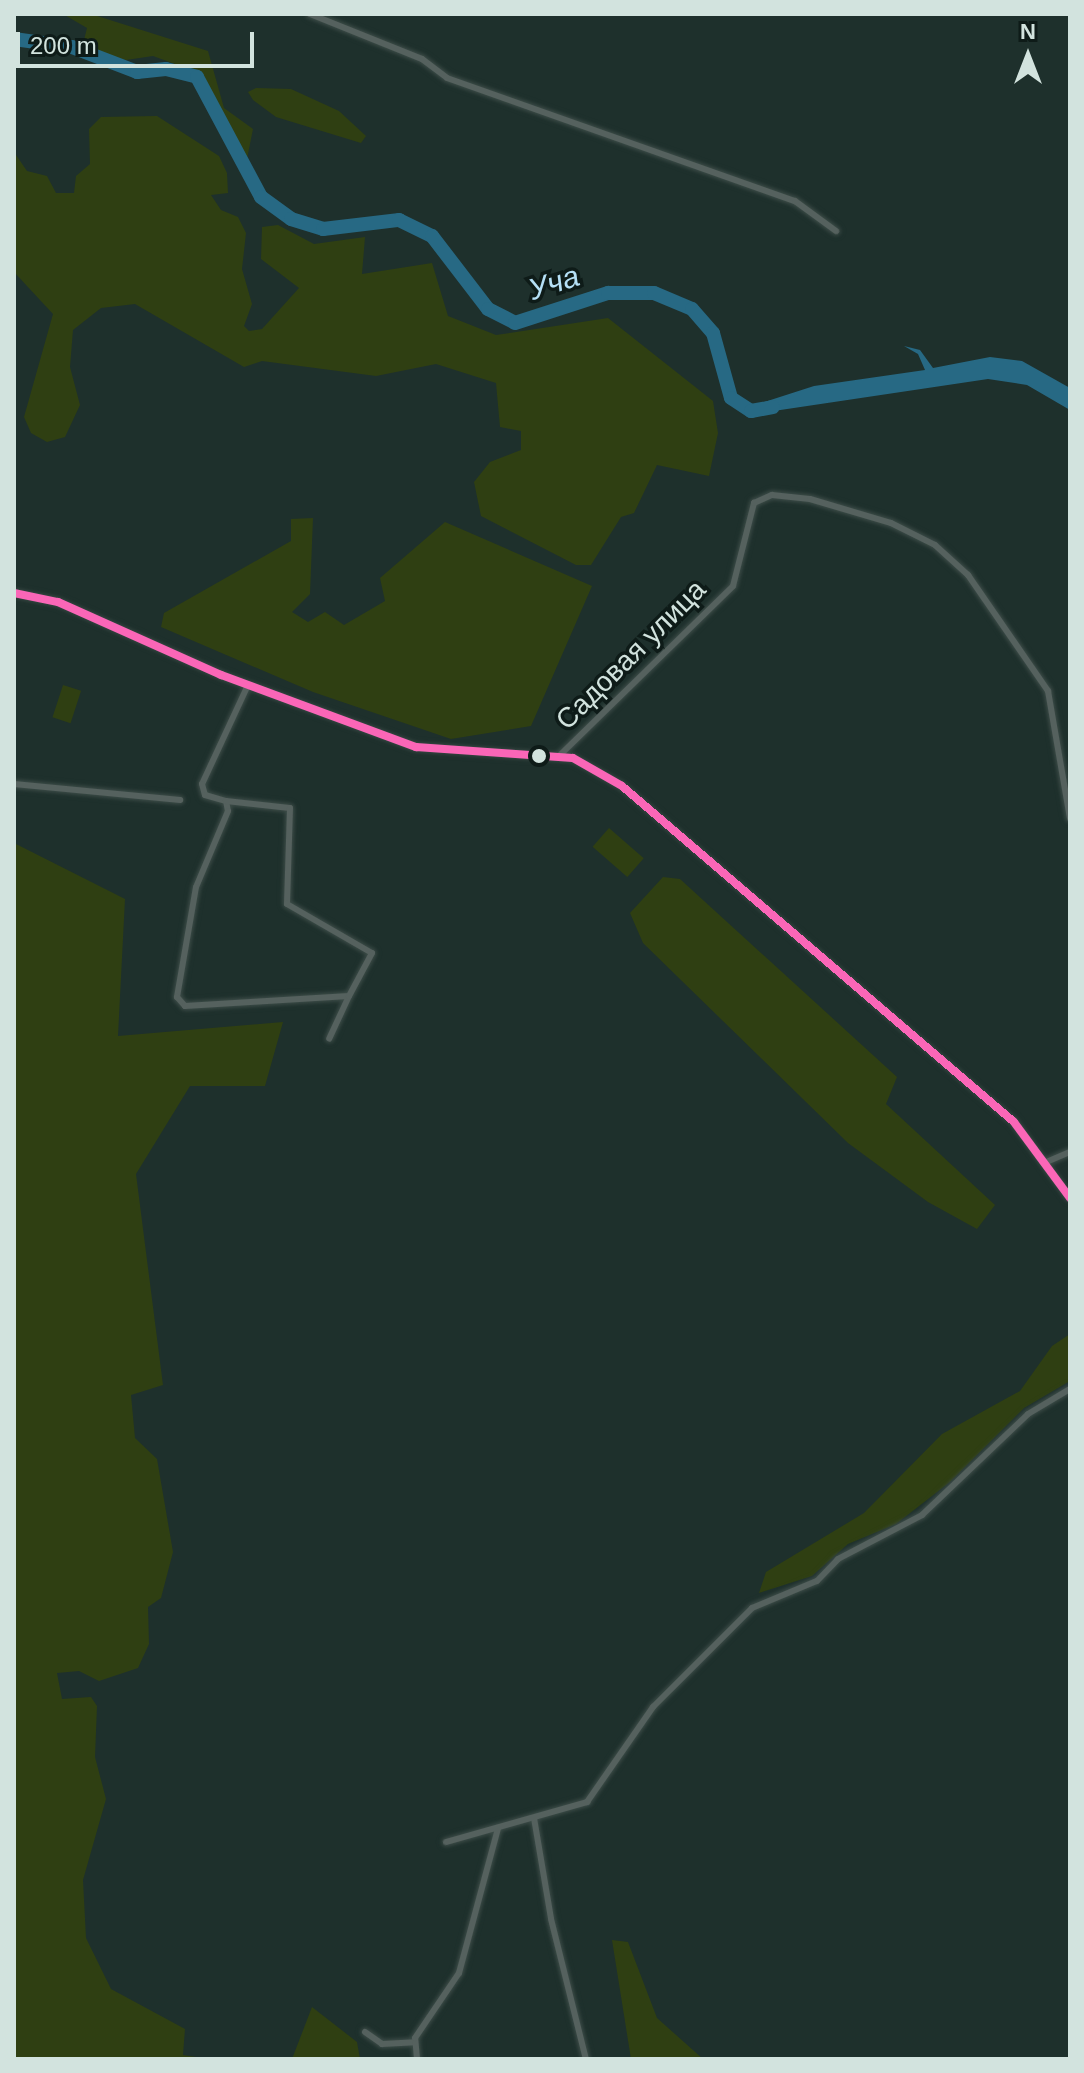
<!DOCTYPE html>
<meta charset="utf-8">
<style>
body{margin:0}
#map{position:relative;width:1084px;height:2073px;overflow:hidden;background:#1e302c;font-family:Helvetica,sans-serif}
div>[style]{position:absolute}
.green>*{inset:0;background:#2f3f12;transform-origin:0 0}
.water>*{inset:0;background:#276984}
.river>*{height:14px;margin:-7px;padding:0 7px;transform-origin:7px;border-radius:7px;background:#276984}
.roads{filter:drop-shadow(0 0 2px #3d4c48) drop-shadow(0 0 2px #3d4c48)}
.street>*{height:6px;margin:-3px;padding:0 3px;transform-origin:3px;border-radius:3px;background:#55615e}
.bus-1>*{height:8px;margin:-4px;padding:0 4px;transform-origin:4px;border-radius:4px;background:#fa66b7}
.dots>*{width:22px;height:22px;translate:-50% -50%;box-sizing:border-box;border:4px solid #0e1b18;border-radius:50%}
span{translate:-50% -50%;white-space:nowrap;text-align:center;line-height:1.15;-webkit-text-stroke:7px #0e1b18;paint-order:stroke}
.street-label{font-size:28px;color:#d2e3de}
.water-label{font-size:30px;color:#b5e0f6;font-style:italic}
.frame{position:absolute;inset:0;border:16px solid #d2e3de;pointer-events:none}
.north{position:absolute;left:988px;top:16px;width:80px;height:80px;-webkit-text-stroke:6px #0e1b18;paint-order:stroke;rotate:0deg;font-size:22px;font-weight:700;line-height:32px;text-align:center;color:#d2e3de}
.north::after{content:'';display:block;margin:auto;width:28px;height:36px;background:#d2e3de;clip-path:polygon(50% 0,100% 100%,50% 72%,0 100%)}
.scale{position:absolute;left:16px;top:32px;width:238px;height:36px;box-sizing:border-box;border:4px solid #d2e3de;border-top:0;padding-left:10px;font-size:24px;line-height:28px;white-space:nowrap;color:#d2e3de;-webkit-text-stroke:6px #0e1b18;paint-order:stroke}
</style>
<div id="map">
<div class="green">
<div style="clip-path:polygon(63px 14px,91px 14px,208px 51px,224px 108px,253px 129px,246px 164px,197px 72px,153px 56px,126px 60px,100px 53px,83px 44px,87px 28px)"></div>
<div style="clip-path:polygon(256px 88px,291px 89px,339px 111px,366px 136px,361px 143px,276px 117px,253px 100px,248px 92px)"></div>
<div style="clip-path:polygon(157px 116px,219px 156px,227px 173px,228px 193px,211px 195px,221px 210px,238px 217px,246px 233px,242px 269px,252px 304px,244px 326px,249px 331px,262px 329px,299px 288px,261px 259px,262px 227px,278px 225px,314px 244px,365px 237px,362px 274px,432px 263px,448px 316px,496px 335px,608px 318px,713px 401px,718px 433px,709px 476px,657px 465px,634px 513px,621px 517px,591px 565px,576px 565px,481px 516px,474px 482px,490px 462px,521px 450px,521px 431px,500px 427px,496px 383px,436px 364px,376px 376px,262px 361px,244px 367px,135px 304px,101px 308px,73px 330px,70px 367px,80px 405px,65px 437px,47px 442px,31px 433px,24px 417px,53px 314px,14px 272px,14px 152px,27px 171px,47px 176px,56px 193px,74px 193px,76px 176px,90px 164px,89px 129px,101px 117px)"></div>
<div style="clip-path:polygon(313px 518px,310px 594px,292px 612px,308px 622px,325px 612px,344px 625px,385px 601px,380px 578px,445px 522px,592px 586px,531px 726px,451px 739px,313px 692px,161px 627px,164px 613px,291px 541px,291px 519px)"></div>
<div style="left:63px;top:685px;width:19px;height:34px;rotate:18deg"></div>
<div style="left:609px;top:828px;width:46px;height:25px;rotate:41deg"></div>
<div style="clip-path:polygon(14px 843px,125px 899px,118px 1036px,283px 1022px,265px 1086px,190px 1086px,136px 1174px,163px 1385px,131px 1395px,135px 1438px,157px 1459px,173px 1552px,161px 1598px,148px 1607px,149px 1644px,138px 1668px,99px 1681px,79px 1671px,57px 1673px,62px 1699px,91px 1697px,97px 1706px,95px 1757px,106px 1799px,83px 1880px,86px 1938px,111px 1989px,185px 2029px,183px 2055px,209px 2059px,14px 2059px)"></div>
<div style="clip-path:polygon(663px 877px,680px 879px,897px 1077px,886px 1104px,995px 1205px,977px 1229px,928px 1202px,848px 1143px,643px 943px,630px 913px)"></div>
<div style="clip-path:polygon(1070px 1334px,1070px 1381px,1024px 1408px,950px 1482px,896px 1524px,848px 1544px,812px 1576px,759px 1593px,766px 1572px,864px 1513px,942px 1434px,1020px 1391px,1052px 1346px)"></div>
<div style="clip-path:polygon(612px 1940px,628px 1942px,657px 2018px,703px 2059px,631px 2059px)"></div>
<div style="clip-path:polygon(312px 2007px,357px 2042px,360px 2059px,292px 2059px)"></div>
</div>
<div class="water">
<div style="clip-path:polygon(904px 346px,920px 350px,933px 368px,990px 357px,1022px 361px,1070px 388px,1070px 410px,1027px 385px,988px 379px,754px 414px,755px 405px,814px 386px,925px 370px,918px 354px)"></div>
</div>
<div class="river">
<div style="left:14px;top:39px;width:59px;rotate:7.9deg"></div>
<div style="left:72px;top:47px;width:70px;rotate:21deg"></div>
<div style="left:137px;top:72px;width:29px;rotate:-6deg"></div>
<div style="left:166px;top:69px;width:32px;rotate:14deg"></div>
<div style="left:197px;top:77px;width:136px;rotate:61.9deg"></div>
<div style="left:261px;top:197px;width:37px;rotate:36deg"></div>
<div style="left:291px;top:219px;width:34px;rotate:17deg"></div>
<div style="left:323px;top:229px;width:77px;rotate:-6.8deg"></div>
<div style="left:399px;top:220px;width:37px;rotate:26deg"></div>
<div style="left:432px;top:236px;width:92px;rotate:52.5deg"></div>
<div style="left:488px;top:309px;width:30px;rotate:27deg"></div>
<div style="left:515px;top:323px;width:98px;rotate:-17.9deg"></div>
<div style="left:608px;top:293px;width:46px"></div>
<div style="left:654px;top:293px;width:41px;rotate:22.8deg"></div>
<div style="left:692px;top:309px;width:32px;rotate:49deg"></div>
<div style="left:713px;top:333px;width:67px;rotate:74.5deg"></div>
<div style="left:731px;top:398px;width:24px;rotate:33deg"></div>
<div style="left:751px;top:411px;width:22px;rotate:-10deg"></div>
</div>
<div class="roads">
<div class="street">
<div style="left:310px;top:14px;width:121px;rotate:21.9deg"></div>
<div style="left:422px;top:59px;width:31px;rotate:37deg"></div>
<div style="left:447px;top:78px;width:369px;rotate:19.5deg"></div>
<div style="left:795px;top:201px;width:51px;rotate:36.2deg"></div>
<div style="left:14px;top:593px;width:45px;rotate:11.6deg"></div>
<div style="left:58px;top:602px;width:179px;rotate:24.1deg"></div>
<div style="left:221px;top:675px;width:208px;rotate:20.3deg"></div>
<div style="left:416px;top:747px;width:157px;rotate:4deg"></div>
<div style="left:573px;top:758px;width:56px;rotate:29.7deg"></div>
<div style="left:622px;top:786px;width:516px;rotate:40.6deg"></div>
<div style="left:1014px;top:1122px;width:94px;rotate:53.6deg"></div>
<div style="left:248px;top:685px;width:109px;rotate:114.9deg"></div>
<div style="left:202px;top:784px;width:11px;rotate:75deg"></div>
<div style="left:205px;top:795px;width:22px;rotate:16deg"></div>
<div style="left:226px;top:801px;width:10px;rotate:79deg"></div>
<div style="left:228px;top:811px;width:82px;rotate:112.8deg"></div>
<div style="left:196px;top:887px;width:112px;rotate:99.8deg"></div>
<div style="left:177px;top:997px;width:12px;rotate:48deg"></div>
<div style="left:185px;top:1006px;width:164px;rotate:-3.5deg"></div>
<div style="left:349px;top:996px;width:47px;rotate:114.9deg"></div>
<div style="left:559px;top:756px;width:243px;rotate:-44.3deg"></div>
<div style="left:733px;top:586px;width:86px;rotate:-75.8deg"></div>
<div style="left:754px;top:503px;width:20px;rotate:-24deg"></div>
<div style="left:772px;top:495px;width:38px;rotate:6deg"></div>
<div style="left:810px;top:499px;width:84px;rotate:16.5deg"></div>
<div style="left:891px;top:523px;width:49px;rotate:26.6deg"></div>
<div style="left:935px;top:545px;width:45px;rotate:42.3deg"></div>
<div style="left:968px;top:575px;width:141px;rotate:55.4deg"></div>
<div style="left:1048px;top:691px;width:129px;rotate:80.2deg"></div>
<div style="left:14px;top:784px;width:167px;rotate:5.5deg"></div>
<div style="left:226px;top:801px;width:64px;rotate:6.2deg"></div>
<div style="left:290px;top:808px;width:96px;rotate:91.8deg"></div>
<div style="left:287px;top:904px;width:98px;rotate:30deg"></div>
<div style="left:372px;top:953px;width:49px;rotate:118.1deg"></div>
<div style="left:1044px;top:1163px;width:28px;rotate:-23deg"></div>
<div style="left:534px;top:1818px;width:102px;rotate:80.4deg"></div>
<div style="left:551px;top:1919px;width:144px;rotate:76deg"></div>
<div style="left:446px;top:1842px;width:147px;rotate:-15.8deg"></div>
<div style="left:587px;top:1802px;width:116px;rotate:-55.2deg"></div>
<div style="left:653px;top:1707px;width:140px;rotate:-45deg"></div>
<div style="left:752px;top:1608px;width:70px;rotate:-22.6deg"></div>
<div style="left:817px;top:1581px;width:30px;rotate:-46deg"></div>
<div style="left:838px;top:1559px;width:95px;rotate:-27.6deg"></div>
<div style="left:922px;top:1515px;width:146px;rotate:-43.6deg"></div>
<div style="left:1028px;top:1414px;width:49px;rotate:-30.8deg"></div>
<div style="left:365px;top:2032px;width:21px;rotate:35deg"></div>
<div style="left:382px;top:2044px;width:33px;rotate:-3deg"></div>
<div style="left:417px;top:2059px;width:21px;rotate:-95deg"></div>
<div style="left:415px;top:2038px;width:78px;rotate:-55.9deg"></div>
<div style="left:459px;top:1973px;width:150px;rotate:-74.9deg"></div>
</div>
</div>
<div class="bus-1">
<div style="left:14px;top:593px;width:45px;rotate:11.6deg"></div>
<div style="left:58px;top:602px;width:179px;rotate:24.1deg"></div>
<div style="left:221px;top:675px;width:208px;rotate:20.3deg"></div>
<div style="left:416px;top:747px;width:157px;rotate:4deg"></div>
<div style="left:573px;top:758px;width:56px;rotate:29.7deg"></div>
<div style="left:622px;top:786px;width:516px;rotate:40.6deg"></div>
<div style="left:1014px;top:1122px;width:94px;rotate:53.6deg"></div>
</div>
<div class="dots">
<div style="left:539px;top:756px;background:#d2e3de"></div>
</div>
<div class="street-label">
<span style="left:631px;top:655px;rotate:-45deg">Садовая улица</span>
</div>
<div class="water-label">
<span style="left:554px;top:283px;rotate:-18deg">Уча</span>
</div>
<div class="frame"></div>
<div class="north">N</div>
<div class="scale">200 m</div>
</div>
